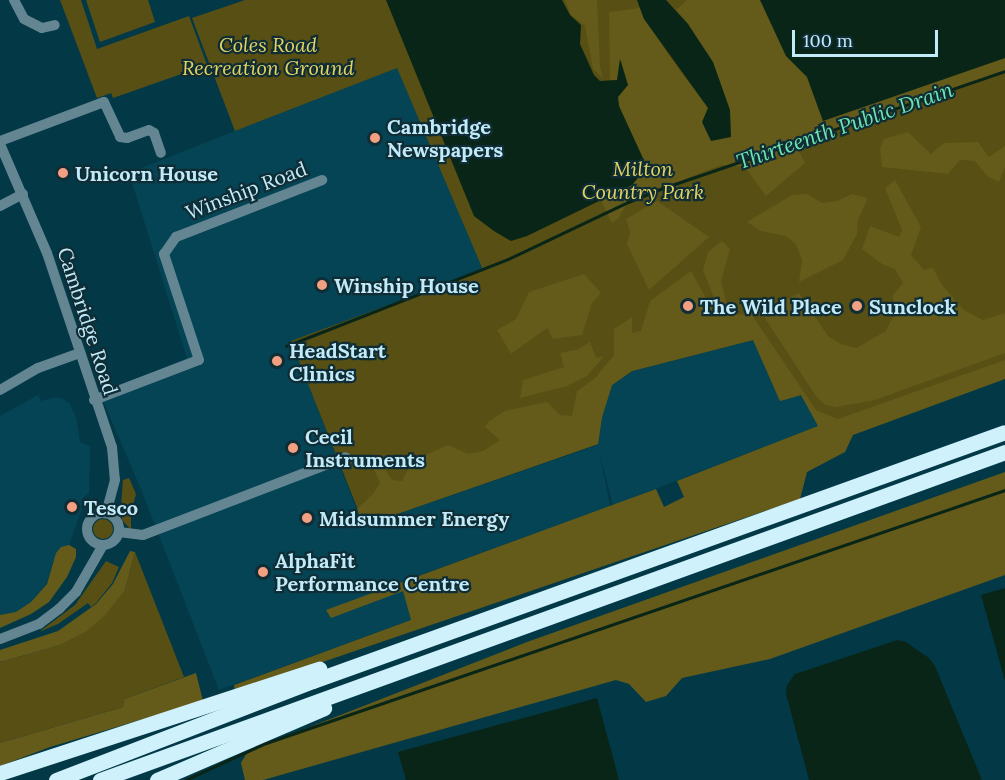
<!DOCTYPE html>
<style>
body{margin:0}
#map{position:relative;width:1005px;height:780px;overflow:hidden;background:#033947;font-family:Lora,serif}
div>[style]{position:absolute}
.built>*{inset:0;background:#054454}
.green>*{inset:0;background:#574f13}
.round{border-radius:50%}
.forest>*{inset:0;background:#645b1a}
.water>*{inset:0;background:#092518}
.stream>*{height:3px;margin:-1.5px;padding:0 1.5px;transform-origin:1.5px;border-radius:1.5px;background:#092518}
.minor>*{height:10px;margin:-5px;padding:0 5px;transform-origin:5px;border-radius:5px;background:#638692}
.minor>.ring{margin:-5px;padding:0;box-sizing:content-box;background:none;border:10px solid #638692;border-radius:50%}
.highway>*{height:15px;margin:-7.5px;padding:0 7.5px;transform-origin:7.5px;border-radius:7.5px;background:#cff1fc}
.dots>*{width:16px;height:16px;translate:-50% -50%;box-sizing:border-box;border:3px solid #102d36;border-radius:50%}
span{translate:-50% -50%;white-space:nowrap;text-align:center;line-height:1.15;-webkit-text-stroke:4.5px #102d36;paint-order:stroke}
.park-label{font-size:20px;color:#e3d361;font-style:italic}
.poi-label{font-size:20px;color:#c2ebfa;font-weight:700}
.left{translate:0 -50%;text-align:left}
.street-label{font-size:20px;color:#c2ebfa}
.water-label{font-size:21px;color:#6de5ae;font-style:italic}
.scale{position:absolute;left:792px;top:30px;width:146px;height:27px;box-sizing:border-box;border:3px solid #c2ebfa;border-top:0;padding-left:8px;font-size:18px;line-height:21px;white-space:nowrap;color:#c2ebfa;-webkit-text-stroke:4px #102d36;paint-order:stroke}
</style>
<div id="map">
<div class="built">
<div style="clip-path:polygon(397px 67px,483px 270px,292px 342px,363px 526px,598px 445px,602px 417px,612px 385px,632px 371px,753px 340px,780px 400px,801px 395px,819px 426px,613px 505px,599px 450px,610px 506px,401px 582px,411px 620px,219px 690px,141px 489px,100px 394px,187px 358px,129px 173px)"></div>
<div style="clip-path:polygon(38px 395px,41px 401px,56px 397px,63px 399px,69px 403px,76px 417px,80px 442px,90px 446px,89px 493px,82px 499px,81px 511px,69px 545px,61px 547px,56px 553px,47px 582px,31px 602px,16px 612px,0 615px,0 416px)"></div>
</div>
<div class="green">
<div style="clip-path:polygon(60px 0,81px 0,97px 49px,189px 16px,207px 65px,113px 98px,111px 93px,97px 98px)"></div>
<div style="clip-path:polygon(86px 0,148px 0,155px 22px,100px 42px)"></div>
<div style="clip-path:polygon(245px 0,1005px 0,1005px 374px,819px 426px,801px 395px,780px 401px,753px 340px,632px 371px,612px 385px,602px 417px,598px 444px,364px 525px,291px 341px,483px 270px,397px 68px,235px 131px,192px 18px)"></div>
<div style="clip-path:polygon(129px 478px,136px 494px,131px 513px,131px 530px,122px 520px,121px 507px,123px 480px)"></div>
<div class="round" style="left:93px;top:519px;width:20px;height:20px"></div>
<div style="clip-path:polygon(135px 552px,184px 677px,124px 699px,123px 707px,0 743px,0 662px,57px 646px,125px 590px)"></div>
<div style="clip-path:polygon(106px 561px,119px 567px,112px 583px,96px 603px,91px 607px,88px 603px,58px 624px,39px 632px,75px 605px)"></div>
</div>
<div class="forest">
<div style="clip-path:polygon(565px 0,597px 0,600px 67px,603px 78px,593px 69px,585px 26px,571px 15px)"></div>
<div style="clip-path:polygon(687px 0,760px 0,786px 56px,807px 77px,823px 121px,1005px 58px,1005px 70px,795px 143px,805px 163px,766px 196px,745px 167px,721px 165px,628px 201px,619px 218px,612px 223px,601px 201px,632px 185px,647px 167px,619px 106px,618px 97px,628px 85px,621px 60px,617px 80px,610px 80px,609px 12px,640px 8px,644px 19px,683px 75px,731px 137px,688px 24px,676px 10px)"></div>
<div style="clip-path:polygon(908px 132px,931px 154px,944px 143px,978px 142px,989px 157px,1005px 146px,1005px 167px,999px 182px,987px 176px,975px 161px,960px 160px,948px 174px,882px 167px,880px 149px,884px 139px)"></div>
<div style="clip-path:polygon(895px 180px,921px 227px,911px 255px,924px 270px,933px 268px,942px 285px,964px 310px,983px 320px,1005px 313px,1005px 353px,875px 400px,836px 407px,825px 405px,815px 395px,761px 312px,799px 293px,828px 336px,841px 344px,856px 348px,886px 331px,894px 315px,893px 295px,903px 283px,895px 269px,882px 264px,862px 249px,870px 226px,899px 237px,902px 230px,885px 188px)"></div>
<div style="clip-path:polygon(807px 194px,822px 203px,837px 201px,852px 194px,868px 198px,858px 220px,857px 234px,843px 260px,799px 282px,802px 260px,796px 244px,786px 236px,761px 231px,747px 222px,792px 195px)"></div>
<div style="clip-path:polygon(657px 201px,709px 237px,649px 290px,627px 244px,630px 232px,626px 219px)"></div>
<div style="clip-path:polygon(722px 241px,730px 249px,721px 281px,727px 305px,716px 303px,703px 270px,708px 252px)"></div>
<div style="clip-path:polygon(691px 271px,714px 313px,752px 315px,816px 410px,838px 419px,1005px 360px,1005px 379px,853px 435px,845px 452px,807px 472px,800px 499px,235px 692px,234px 685px,411px 620px,403px 591px,331px 618px,326px 610px,656px 489px,664px 507px,684px 497px,677px 481px,818px 426px,801px 395px,780px 401px,753px 340px,632px 371px,612px 385px,602px 417px,598px 444px,363px 526px,357px 509px,373px 494px,380px 483px,371px 463px,380px 462px,392px 480px,402px 481px,412px 461px,448px 445px,468px 454px,483px 451px,500px 440px,485px 427px,488px 422px,505px 411px,547px 402px,560px 415px,572px 416px,577px 391px,594px 379px,614px 355px,614px 329px,632px 317px,632px 333px,641px 331px,650px 301px)"></div>
<div style="clip-path:polygon(584px 274px,601px 293px,592px 303px,582px 335px,553px 339px,547px 328px,511px 354px,497px 330px,516px 319px,529px 292px)"></div>
<div style="clip-path:polygon(590px 342px,596px 358px,604px 356px,587px 376px,567px 386px,520px 398px,523px 380px,564px 367px,560px 353px,579px 349px)"></div>
<div style="clip-path:polygon(1005px 472px,1005px 575px,770px 659px,682px 678px,666px 696px,646px 702px,629px 684px,616px 680px,263px 780px,245px 780px,241px 763px,248px 751px,527px 642px)"></div>
<div style="clip-path:polygon(69px 545px,76px 549px,76px 557px,67px 577px,49px 602px,31px 614px,0 628px,0 615px,16px 612px,31px 602px,47px 584px,56px 553px,61px 547px)"></div>
<div style="clip-path:polygon(130px 551px,135px 552px,125px 590px,105px 615px,87px 631px,57px 646px,0 662px,0 650px,58px 631px,96px 604px,113px 584px)"></div>
<div style="clip-path:polygon(196px 673px,203px 701px,50px 747px,0 766px,0 743px,123px 707px,124px 699px)"></div>
</div>
<div class="water">
<div style="clip-path:polygon(386px 0,562px 0,570px 15px,581px 25px,580px 44px,594px 75px,600px 81px,617px 80px,620px 59px,628px 85px,618px 97px,619px 106px,647px 167px,632px 185px,527px 236px,511px 241px,494px 231px,474px 216px)"></div>
<div style="clip-path:polygon(637px 0,666px 0,688px 24px,713px 62px,730px 110px,731px 137px,711px 141px,702px 122px,708px 108px,644px 19px)"></div>
<div style="clip-path:polygon(760px 0,1005px 0,1005px 58px,823px 121px,807px 77px,786px 56px)"></div>
<div style="clip-path:polygon(1005px 588px,1005px 681px,981px 595px)"></div>
<div style="clip-path:polygon(897px 640px,906px 642px,929px 658px,935px 666px,982px 780px,809px 780px,786px 694px,787px 685px,795px 674px)"></div>
<div style="clip-path:polygon(597px 698px,619px 780px,406px 780px,398px 752px)"></div>
</div>
<div class="stream">
<div style="left:286px;top:346px;width:238px;rotate:-21.4deg"></div>
<div style="left:508px;top:259px;width:133px;rotate:-25.4deg"></div>
<div style="left:628px;top:202px;width:38px;rotate:-22deg"></div>
<div style="left:663px;top:188px;width:361px;rotate:-18.9deg"></div>
<div style="left:185px;top:780px;width:89px;rotate:-24.6deg"></div>
<div style="left:266px;top:743px;width:781px;rotate:-18.9deg"></div>
</div>
<div class="minor">
<div style="left:14px;top:0;width:21px;rotate:62deg"></div>
<div style="left:24px;top:19px;width:20px;rotate:27deg"></div>
<div style="left:42px;top:28px;width:13px;rotate:-13deg"></div>
<div style="left:0;top:141px;width:111px;rotate:-20.6deg"></div>
<div style="left:104px;top:102px;width:38px;rotate:65deg"></div>
<div style="left:120px;top:137px;width:7px;rotate:8deg"></div>
<div style="left:127px;top:138px;width:23px;rotate:-20deg"></div>
<div style="left:149px;top:130px;width:6px;rotate:31deg"></div>
<div style="left:154px;top:133px;width:21px;rotate:71deg"></div>
<div style="left:0;top:144px;width:119px;rotate:66.7deg"></div>
<div style="left:47px;top:253px;width:205px;rotate:71.5deg"></div>
<div style="left:112px;top:447px;width:33px;rotate:85deg"></div>
<div style="left:115px;top:480px;width:34px;rotate:105deg"></div>
<div style="left:0;top:206px;width:26px;rotate:-28deg"></div>
<div style="left:0;top:390px;width:44px;rotate:-30.1deg"></div>
<div style="left:38px;top:368px;width:45px;rotate:-19.7deg"></div>
<div style="left:94px;top:400px;width:112px;rotate:-20.9deg"></div>
<div style="left:199px;top:360px;width:112px;rotate:-108.3deg"></div>
<div style="left:164px;top:254px;width:21px;rotate:-55deg"></div>
<div style="left:176px;top:237px;width:157px;rotate:-21.3deg"></div>
<div class="ring" style="left:87px;top:513px;width:22px;height:22px"></div>
<div style="left:119px;top:532px;width:24px;rotate:7deg"></div>
<div style="left:143px;top:535px;width:217px;rotate:-21deg"></div>
<div style="left:0;top:639px;width:42px;rotate:-21deg"></div>
<div style="left:39px;top:624px;width:25px;rotate:-37deg"></div>
<div style="left:59px;top:609px;width:24px;rotate:-45deg"></div>
<div style="left:76px;top:592px;width:54px;rotate:-60.1deg"></div>
</div>
<div class="highway">
<div style="left:0;top:773px;width:336px;rotate:-18.1deg"></div>
<div style="left:56px;top:780px;width:275px;rotate:-21.1deg"></div>
<div style="left:313px;top:681px;width:735px;rotate:-19.79deg"></div>
<div style="left:100px;top:780px;width:963px;rotate:-19.92deg"></div>
<div style="left:157px;top:780px;width:182px;rotate:-23.3deg"></div>
</div>
<div class="dots">
<div style="left:375px;top:138px;background:#f2a081"></div>
<div style="left:63px;top:173px;background:#f2a081"></div>
<div style="left:322px;top:285px;background:#f2a081"></div>
<div style="left:688px;top:306px;background:#f2a081"></div>
<div style="left:857px;top:306px;background:#f2a081"></div>
<div style="left:277px;top:361px;background:#f2a081"></div>
<div style="left:293px;top:448px;background:#f2a081"></div>
<div style="left:72px;top:507px;background:#f2a081"></div>
<div style="left:307px;top:518px;background:#f2a081"></div>
<div style="left:263px;top:572px;background:#f2a081"></div>
</div>
<div class="park-label">
<span style="left:268px;top:56px">Coles Road<br>Recreation Ground</span>
<span style="left:643px;top:180px">Milton<br>Country Park</span>
</div>
<div class="poi-label">
<span class="left" style="left:387px;top:138px">Cambridge<br>Newspapers</span>
<span class="left" style="left:75px;top:173px">Unicorn House</span>
<span class="left" style="left:334px;top:285px">Winship House</span>
<span class="left" style="left:700px;top:306px">The Wild Place</span>
<span class="left" style="left:869px;top:306px">Sunclock</span>
<span class="left" style="left:289px;top:362px">HeadStart<br>Clinics</span>
<span class="left" style="left:305px;top:448px">Cecil<br>Instruments</span>
<span class="left" style="left:84px;top:507px">Tesco</span>
<span class="left" style="left:319px;top:518px">Midsummer Energy</span>
<span class="left" style="left:275px;top:572px">AlphaFit<br>Performance Centre</span>
</div>
<div class="street-label">
<span style="left:246px;top:190px;rotate:-21deg">Winship Road</span>
<span style="left:88px;top:321px;rotate:72deg">Cambridge Road</span>
</div>
<div class="water-label">
<span style="left:845px;top:126px;rotate:-19deg">Thirteenth Public Drain</span>
</div>
<div class="scale">100 m</div>
</div>
